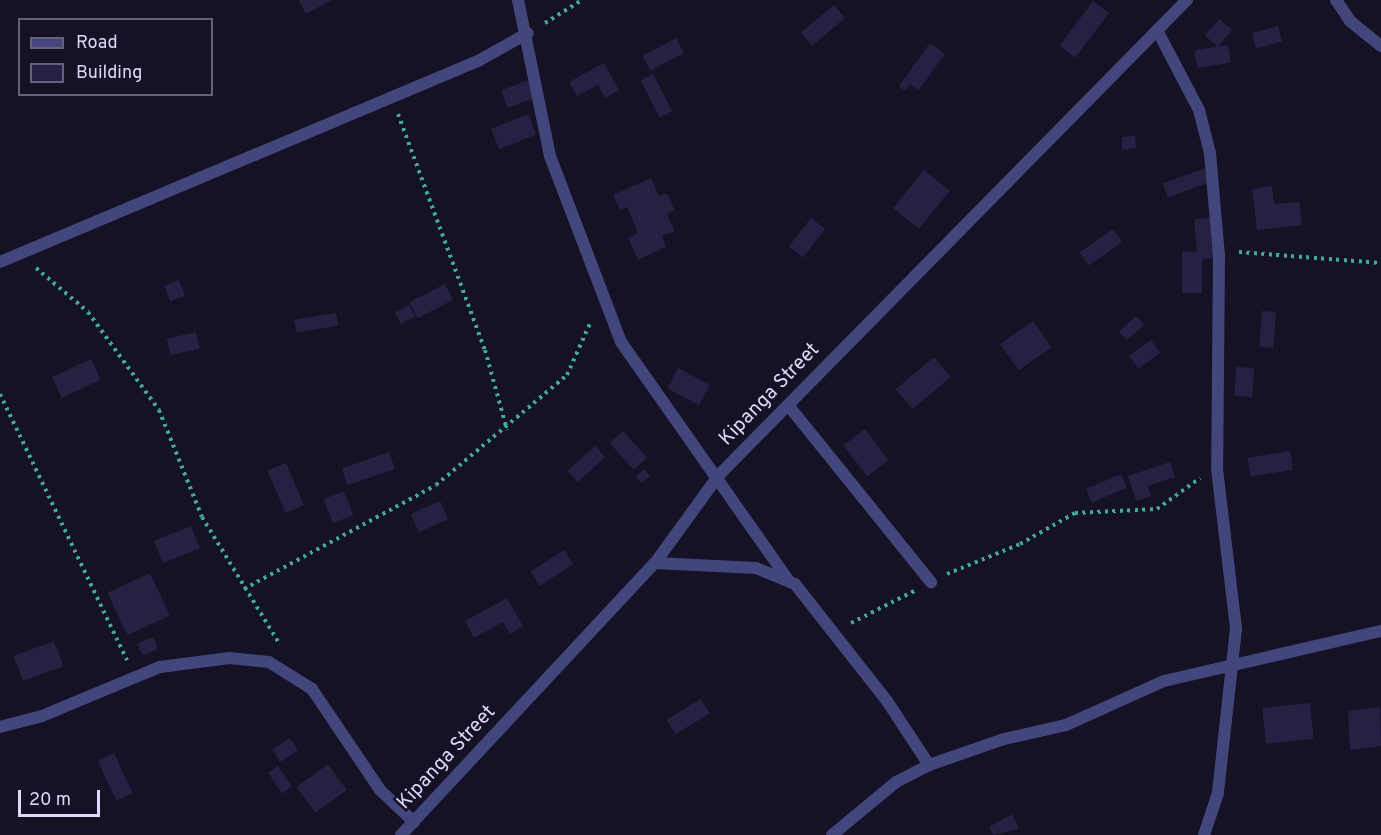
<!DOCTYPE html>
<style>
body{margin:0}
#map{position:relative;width:1381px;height:835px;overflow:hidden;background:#141224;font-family:Overpass,sans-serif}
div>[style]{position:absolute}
.building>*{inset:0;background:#252142;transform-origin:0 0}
.path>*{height:4px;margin-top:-2px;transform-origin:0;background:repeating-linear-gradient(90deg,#40a99b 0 3px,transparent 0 7.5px)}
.street>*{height:12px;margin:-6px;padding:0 6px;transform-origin:6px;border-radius:6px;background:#43457d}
span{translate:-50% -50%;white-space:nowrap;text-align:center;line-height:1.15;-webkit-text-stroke:5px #141224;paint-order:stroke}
.street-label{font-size:20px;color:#dbdafa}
.legend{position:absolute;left:18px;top:18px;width:195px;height:78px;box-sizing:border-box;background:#141224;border:2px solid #64627a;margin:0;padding:8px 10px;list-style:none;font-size:18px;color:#dbdafa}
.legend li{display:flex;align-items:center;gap:12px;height:30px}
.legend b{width:30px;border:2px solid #64627a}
.scale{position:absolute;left:18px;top:790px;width:82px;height:27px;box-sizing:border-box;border:3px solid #dbdafa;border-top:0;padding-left:8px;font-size:18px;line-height:21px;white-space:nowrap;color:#dbdafa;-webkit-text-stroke:4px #141224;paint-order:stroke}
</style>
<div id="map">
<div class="building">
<div style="clip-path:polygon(299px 0,332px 0,306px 14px)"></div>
<div style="left:1093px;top:1px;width:20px;height:56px;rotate:37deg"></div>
<div style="left:834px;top:5px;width:17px;height:43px;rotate:50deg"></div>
<div style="left:1219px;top:19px;width:17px;height:22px;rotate:40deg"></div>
<div style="left:1278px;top:26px;width:16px;height:27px;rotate:75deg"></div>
<div style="left:676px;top:38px;width:17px;height:38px;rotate:62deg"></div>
<div style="clip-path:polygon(930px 43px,945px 54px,919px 90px,910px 84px,905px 91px,899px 86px)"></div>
<div style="left:1228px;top:45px;width:18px;height:34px;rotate:81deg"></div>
<div style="clip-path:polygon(604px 63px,619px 90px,605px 98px,598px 85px,577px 96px,569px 82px)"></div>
<div style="left:653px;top:74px;width:42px;height:14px;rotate:63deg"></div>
<div style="left:528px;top:80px;width:19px;height:29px;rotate:69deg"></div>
<div style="left:528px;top:114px;width:22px;height:40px;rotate:68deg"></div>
<div style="clip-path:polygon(1135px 136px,1136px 148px,1122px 150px,1122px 137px)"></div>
<div style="left:1205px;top:168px;width:15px;height:45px;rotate:70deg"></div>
<div style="left:924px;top:170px;width:33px;height:49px;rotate:39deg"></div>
<div style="clip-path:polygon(651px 178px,659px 196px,667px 193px,675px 210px,667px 214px,675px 231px,662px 236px,666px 247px,638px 260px,628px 238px,638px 233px,627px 207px,620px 210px,613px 195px)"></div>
<div style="clip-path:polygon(1272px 186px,1274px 204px,1299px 202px,1302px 225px,1257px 230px,1252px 189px)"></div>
<div style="left:811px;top:218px;width:18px;height:36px;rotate:38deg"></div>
<div style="clip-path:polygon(1210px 218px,1214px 258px,1202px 259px,1202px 293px,1182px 293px,1182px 251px,1197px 252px,1194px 219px)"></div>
<div style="left:1113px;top:229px;width:16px;height:41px;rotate:55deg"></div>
<div style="left:179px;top:280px;width:17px;height:16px;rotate:69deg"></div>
<div style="left:445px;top:284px;width:18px;height:40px;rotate:63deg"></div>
<div style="left:409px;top:305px;width:13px;height:16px;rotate:63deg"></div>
<div style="left:1262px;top:311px;width:14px;height:36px;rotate:4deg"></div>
<div style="left:336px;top:313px;width:13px;height:42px;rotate:81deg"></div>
<div style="left:1136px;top:316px;width:12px;height:23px;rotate:48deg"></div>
<div style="left:1033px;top:321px;width:32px;height:40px;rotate:55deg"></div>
<div style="left:196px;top:332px;width:17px;height:30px;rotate:77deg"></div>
<div style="left:1151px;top:340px;width:16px;height:27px;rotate:55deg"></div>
<div style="left:934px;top:357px;width:26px;height:50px;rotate:50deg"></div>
<div style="left:91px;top:359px;width:23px;height:43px;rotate:65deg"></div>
<div style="left:1236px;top:367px;width:18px;height:29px;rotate:3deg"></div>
<div style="left:678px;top:368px;width:36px;height:23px;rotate:28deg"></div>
<div style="left:865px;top:429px;width:39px;height:27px;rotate:53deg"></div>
<div style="left:623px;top:431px;width:36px;height:18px;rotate:48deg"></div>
<div style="left:595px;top:446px;width:15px;height:37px;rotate:48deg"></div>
<div style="left:1290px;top:451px;width:19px;height:43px;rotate:81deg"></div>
<div style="left:389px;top:452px;width:18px;height:50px;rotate:71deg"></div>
<div style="clip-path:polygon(1170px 462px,1175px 477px,1148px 486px,1151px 496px,1136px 501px,1128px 476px)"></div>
<div style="left:286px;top:463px;width:46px;height:20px;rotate:67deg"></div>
<div style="left:644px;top:469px;width:9px;height:11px;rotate:49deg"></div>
<div style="left:1121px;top:474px;width:15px;height:38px;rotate:67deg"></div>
<div style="left:344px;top:491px;width:26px;height:22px;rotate:69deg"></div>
<div style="left:440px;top:501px;width:20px;height:32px;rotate:66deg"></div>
<div style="left:191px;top:526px;width:24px;height:40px;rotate:68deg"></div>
<div style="left:564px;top:550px;width:17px;height:40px;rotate:57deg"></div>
<div style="left:150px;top:573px;width:47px;height:47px;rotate:65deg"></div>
<div style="clip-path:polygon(507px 598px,523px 626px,510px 634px,503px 622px,474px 638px,465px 621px)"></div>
<div style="left:153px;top:637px;width:13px;height:17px;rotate:67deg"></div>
<div style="left:54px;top:641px;width:27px;height:43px;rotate:70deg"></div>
<div style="left:701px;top:699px;width:17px;height:40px;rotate:59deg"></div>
<div style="left:1310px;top:703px;width:36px;height:48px;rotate:84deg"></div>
<div style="clip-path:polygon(1380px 707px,1381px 746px,1350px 750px,1348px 711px)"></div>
<div style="left:290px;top:738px;width:15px;height:21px;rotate:58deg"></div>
<div style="left:114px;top:753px;width:44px;height:18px;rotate:65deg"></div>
<div style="left:328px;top:764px;width:32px;height:39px;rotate:54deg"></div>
<div style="left:278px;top:766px;width:25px;height:12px;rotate:56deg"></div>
<div style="clip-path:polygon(1012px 814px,1019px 829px,993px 835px,989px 827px)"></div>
</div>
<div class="path">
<div style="left:545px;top:23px;width:44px;rotate:-31.9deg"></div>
<div style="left:398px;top:114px;width:252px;rotate:69.8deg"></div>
<div style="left:485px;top:350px;width:83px;rotate:74.6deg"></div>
<div style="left:1239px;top:252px;width:142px;rotate:4.4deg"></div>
<div style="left:36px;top:268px;width:68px;rotate:40.2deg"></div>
<div style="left:88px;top:312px;width:121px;rotate:54.1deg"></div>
<div style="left:159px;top:410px;width:115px;rotate:68.1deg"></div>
<div style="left:202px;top:517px;width:150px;rotate:58.6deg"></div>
<div style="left:0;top:394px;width:295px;rotate:64.5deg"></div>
<div style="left:947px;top:574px;width:79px;rotate:-22.3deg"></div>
<div style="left:1020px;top:544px;width:63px;rotate:-29.4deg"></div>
<div style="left:1075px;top:513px;width:82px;rotate:-2.8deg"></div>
<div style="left:1157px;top:509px;width:53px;rotate:-35.8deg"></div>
<div style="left:244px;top:589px;width:218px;rotate:-28.4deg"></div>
<div style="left:436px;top:485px;width:171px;rotate:-40deg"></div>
<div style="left:567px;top:375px;width:59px;rotate:-66deg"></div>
<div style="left:851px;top:623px;width:71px;rotate:-26.9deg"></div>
</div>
<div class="street">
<div style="left:518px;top:0;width:159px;rotate:78.4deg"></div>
<div style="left:550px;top:156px;width:199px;rotate:69.1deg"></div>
<div style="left:621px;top:342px;width:291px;rotate:54.9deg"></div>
<div style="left:1336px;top:0;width:25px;rotate:56deg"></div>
<div style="left:1350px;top:21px;width:40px;rotate:39deg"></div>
<div style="left:1157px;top:30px;width:90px;rotate:62.3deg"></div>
<div style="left:1199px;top:110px;width:44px;rotate:75.7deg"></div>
<div style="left:1210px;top:153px;width:103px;rotate:85deg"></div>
<div style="left:1219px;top:256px;width:213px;rotate:90.5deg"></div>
<div style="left:1217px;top:469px;width:161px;rotate:83.2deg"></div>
<div style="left:1236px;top:629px;width:165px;rotate:96.3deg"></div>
<div style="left:1218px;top:793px;width:44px;rotate:108.4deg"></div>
<div style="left:0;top:262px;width:519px;rotate:-22.81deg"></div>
<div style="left:478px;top:61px;width:57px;rotate:-29.2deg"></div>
<div style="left:788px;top:405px;width:228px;rotate:51.1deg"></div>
<div style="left:655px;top:563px;width:101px;rotate:2.8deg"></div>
<div style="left:756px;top:568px;width:42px;rotate:22.3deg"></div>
<div style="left:795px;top:584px;width:149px;rotate:51.8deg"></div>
<div style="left:887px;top:701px;width:77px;rotate:56.7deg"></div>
<div style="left:0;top:727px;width:43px;rotate:-14.7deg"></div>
<div style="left:42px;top:716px;width:128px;rotate:-22.6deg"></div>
<div style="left:160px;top:667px;width:70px;rotate:-7.4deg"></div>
<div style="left:229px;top:658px;width:40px;rotate:5.7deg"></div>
<div style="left:269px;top:662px;width:51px;rotate:32.1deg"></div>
<div style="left:312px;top:689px;width:122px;rotate:56deg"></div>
<div style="left:380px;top:790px;width:47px;rotate:43.3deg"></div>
<div style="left:401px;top:835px;width:372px;rotate:-47deg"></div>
<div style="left:655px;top:563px;width:109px;rotate:-54deg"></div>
<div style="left:719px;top:475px;width:667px;rotate:-45.43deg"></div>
<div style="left:832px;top:835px;width:83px;rotate:-39.6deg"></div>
<div style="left:896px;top:782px;width:37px;rotate:-27deg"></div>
<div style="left:929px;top:765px;width:79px;rotate:-19.1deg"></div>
<div style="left:1004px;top:739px;width:64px;rotate:-12.7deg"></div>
<div style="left:1066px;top:725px;width:107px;rotate:-24.2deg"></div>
<div style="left:1164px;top:681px;width:223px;rotate:-13deg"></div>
</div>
<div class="street-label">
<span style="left:770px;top:395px;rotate:-46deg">Kipanga Street</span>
<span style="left:447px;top:758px;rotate:-47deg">Kipanga Street</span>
</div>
<ul class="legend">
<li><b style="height:8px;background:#43457d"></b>Road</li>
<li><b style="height:16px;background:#252142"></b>Building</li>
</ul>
<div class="scale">20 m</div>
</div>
